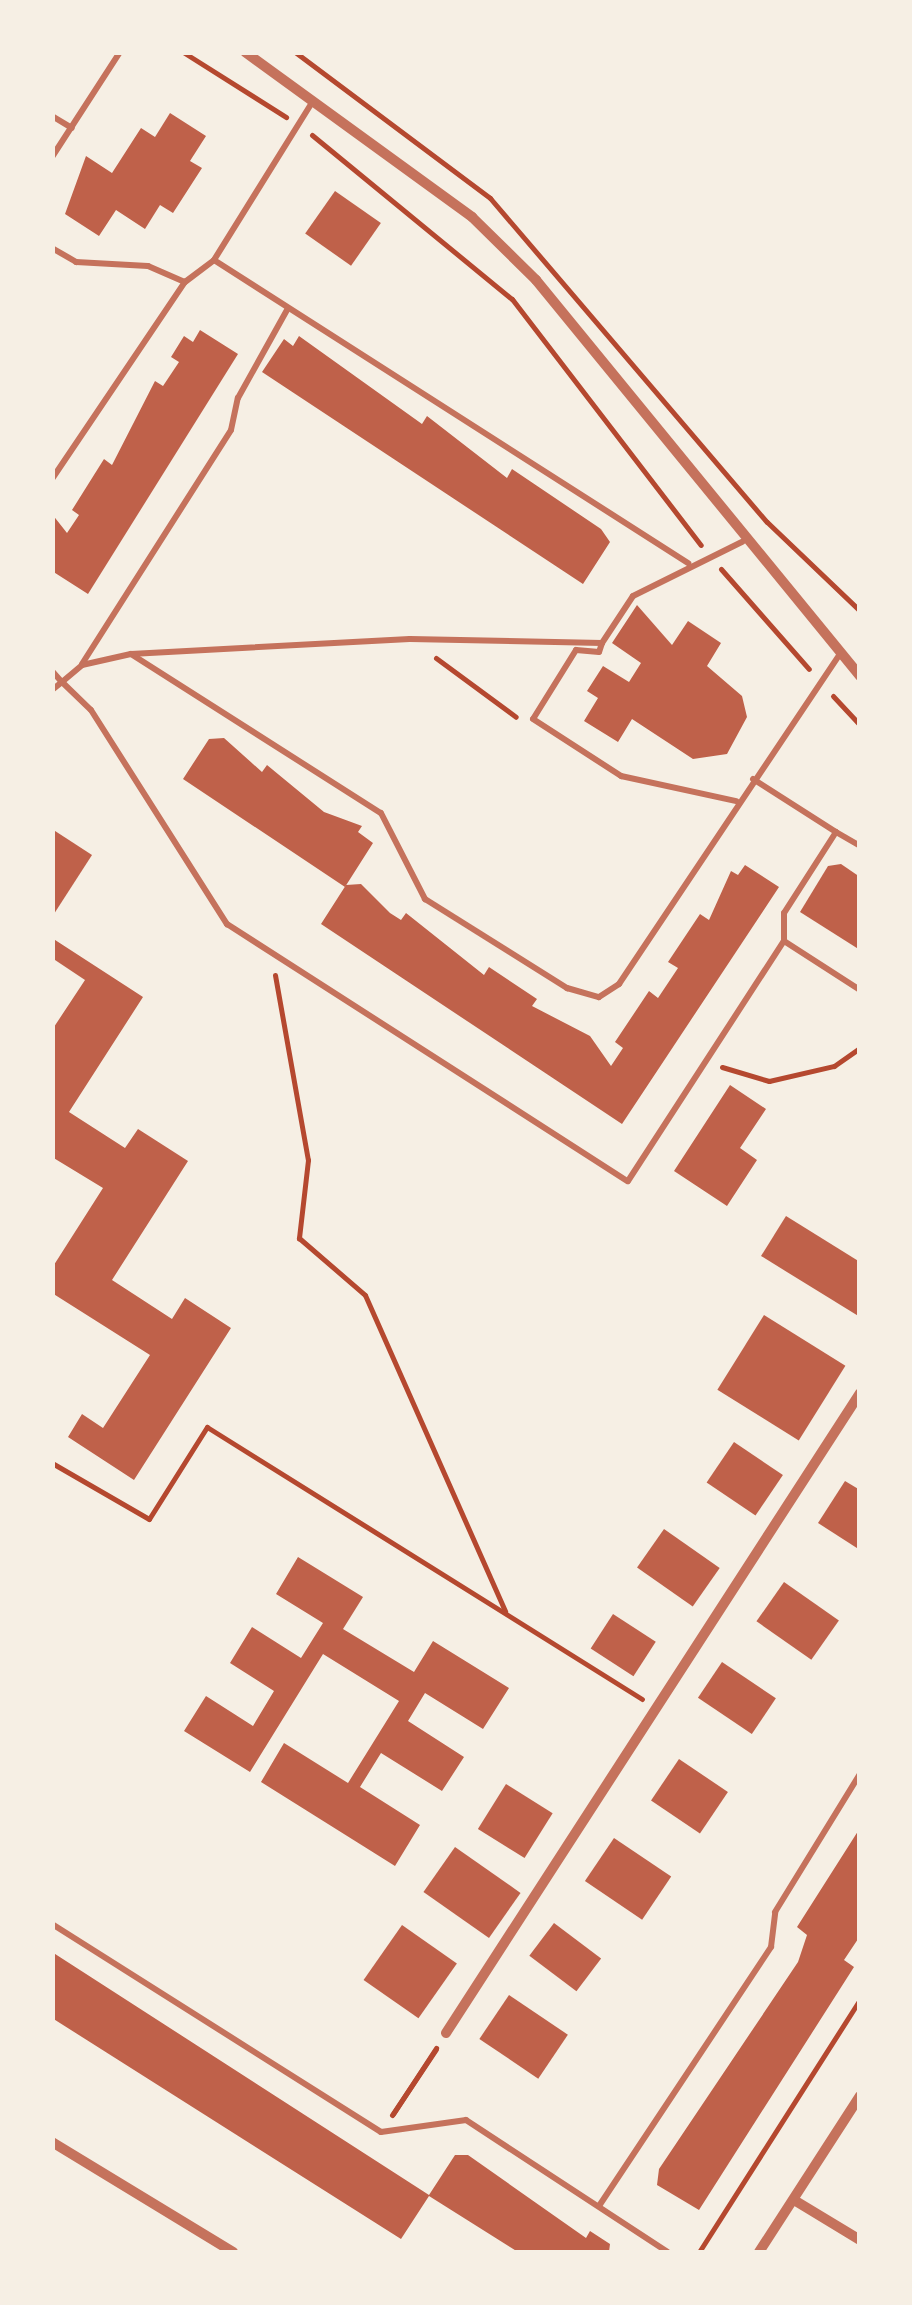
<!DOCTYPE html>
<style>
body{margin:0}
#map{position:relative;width:912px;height:2305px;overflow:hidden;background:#f6efe4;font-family:"Alegreya Sans",sans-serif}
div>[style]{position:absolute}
.building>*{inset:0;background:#bf614a;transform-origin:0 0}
.path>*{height:5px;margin:-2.5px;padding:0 2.5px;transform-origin:2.5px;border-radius:2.5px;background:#b5482f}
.service>*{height:6px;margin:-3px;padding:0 3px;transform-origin:3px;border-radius:3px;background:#c5725c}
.minor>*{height:10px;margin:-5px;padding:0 5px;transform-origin:5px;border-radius:5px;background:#c5725c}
span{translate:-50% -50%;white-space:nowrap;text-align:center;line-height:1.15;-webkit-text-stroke:10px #f6efe4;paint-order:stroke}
.frame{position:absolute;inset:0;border:55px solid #f6efe4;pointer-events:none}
</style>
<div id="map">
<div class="building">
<div style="clip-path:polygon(170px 113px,206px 136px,190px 161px,202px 168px,173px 213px,160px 205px,145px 229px,116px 210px,99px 236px,65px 214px,86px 156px,112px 173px,141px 128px,155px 137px)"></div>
<div style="left:335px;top:191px;width:56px;height:52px;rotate:35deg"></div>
<div style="clip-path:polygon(200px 330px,238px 354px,88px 594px,52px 571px,52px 514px,67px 533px,79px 515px,72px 510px,104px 459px,112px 465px,155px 381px,163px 386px,179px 362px,171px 357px,184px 336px,193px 342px)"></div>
<div style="clip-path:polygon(299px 336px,422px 424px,427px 416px,507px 478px,512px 469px,601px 529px,610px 542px,583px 584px,262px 372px,284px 339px,293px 346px)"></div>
<div style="clip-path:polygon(637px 605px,672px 645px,688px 621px,721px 643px,707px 666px,742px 696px,747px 717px,727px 754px,693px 759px,632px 719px,618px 742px,584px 721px,598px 698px,587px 691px,603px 666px,629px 682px,641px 663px,612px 643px)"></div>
<div style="clip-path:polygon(224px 738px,262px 772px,267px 765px,324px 812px,362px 826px,358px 832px,373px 843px,345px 887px,183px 779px,209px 739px)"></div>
<div style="clip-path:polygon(52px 829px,92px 855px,52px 917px)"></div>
<div style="clip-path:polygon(841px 864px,860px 877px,860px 950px,800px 912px,828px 866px)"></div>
<div style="clip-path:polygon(745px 865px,779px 887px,622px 1124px,321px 924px,346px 885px,361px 884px,390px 913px,401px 920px,406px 913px,484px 975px,489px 967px,537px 999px,532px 1006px,590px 1036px,611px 1066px,623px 1048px,615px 1042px,649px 991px,658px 998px,678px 968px,668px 962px,700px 914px,709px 920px,731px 871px,738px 875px)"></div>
<div style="clip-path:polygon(52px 938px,143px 997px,69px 1112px,125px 1148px,138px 1129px,188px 1161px,112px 1280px,172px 1319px,185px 1298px,231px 1328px,134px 1480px,68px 1437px,82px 1414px,103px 1428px,150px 1355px,52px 1293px,52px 1268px,103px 1188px,52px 1157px,52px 1030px,85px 980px,52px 958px)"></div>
<div style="clip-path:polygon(730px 1085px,766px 1109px,740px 1148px,757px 1160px,727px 1206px,674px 1171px)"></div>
<div style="clip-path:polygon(786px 1216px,860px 1262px,860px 1317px,761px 1256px)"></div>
<div style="left:764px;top:1315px;width:96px;height:88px;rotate:32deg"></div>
<div style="left:734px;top:1442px;width:59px;height:49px;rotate:34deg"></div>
<div style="clip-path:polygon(845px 1481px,860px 1490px,860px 1550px,818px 1523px)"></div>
<div style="left:664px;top:1529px;width:68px;height:47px;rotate:35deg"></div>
<div style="clip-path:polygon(298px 1557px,363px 1597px,343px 1629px,414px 1672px,433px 1641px,509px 1688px,483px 1729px,425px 1693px,408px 1721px,464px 1757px,442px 1791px,381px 1753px,360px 1787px,420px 1825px,395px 1866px,261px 1782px,284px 1743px,348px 1783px,399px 1701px,323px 1654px,250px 1772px,184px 1731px,206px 1696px,253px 1726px,274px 1691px,230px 1663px,252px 1627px,301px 1658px,323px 1623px,276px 1594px)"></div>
<div style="left:784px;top:1582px;width:67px;height:48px;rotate:35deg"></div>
<div style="left:613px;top:1614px;width:51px;height:41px;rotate:33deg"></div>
<div style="left:722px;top:1662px;width:65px;height:43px;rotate:34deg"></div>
<div style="left:679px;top:1759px;width:59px;height:50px;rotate:34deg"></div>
<div style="left:506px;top:1784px;width:55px;height:53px;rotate:32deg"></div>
<div style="clip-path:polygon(860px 1828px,860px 1936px,844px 1960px,854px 1967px,699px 2210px,657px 2185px,659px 2169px,798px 1962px,807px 1935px,797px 1927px)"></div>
<div style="left:614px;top:1838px;width:69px;height:52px;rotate:34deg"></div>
<div style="left:455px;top:1847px;width:80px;height:55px;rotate:35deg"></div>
<div style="left:554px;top:1923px;width:59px;height:41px;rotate:37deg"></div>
<div style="left:402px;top:1925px;width:67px;height:67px;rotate:35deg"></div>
<div style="clip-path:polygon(52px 1952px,429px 2195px,455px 2155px,468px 2155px,586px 2238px,590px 2231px,610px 2244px,609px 2252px,518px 2252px,429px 2196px,401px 2239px,52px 2018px)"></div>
<div style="left:509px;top:1995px;width:71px;height:53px;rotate:34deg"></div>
</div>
<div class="path">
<div style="left:183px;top:52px;width:122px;rotate:32.3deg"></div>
<div style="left:295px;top:52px;width:244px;rotate:36.8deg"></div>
<div style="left:490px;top:198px;width:426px;rotate:49.5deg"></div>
<div style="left:767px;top:522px;width:129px;rotate:43.7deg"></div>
<div style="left:312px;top:135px;width:259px;rotate:39.4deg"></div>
<div style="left:512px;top:299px;width:310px;rotate:52.5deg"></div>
<div style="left:721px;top:569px;width:133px;rotate:48.7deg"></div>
<div style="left:436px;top:658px;width:99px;rotate:36.4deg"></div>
<div style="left:833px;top:696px;width:40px;rotate:47deg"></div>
<div style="left:275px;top:975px;width:188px;rotate:79.9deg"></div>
<div style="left:308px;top:1160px;width:79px;rotate:96.6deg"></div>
<div style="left:299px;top:1238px;width:87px;rotate:40.8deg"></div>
<div style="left:365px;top:1295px;width:346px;rotate:66.1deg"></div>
<div style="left:722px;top:1067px;width:49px;rotate:16.6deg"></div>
<div style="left:769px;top:1081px;width:67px;rotate:-13deg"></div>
<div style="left:834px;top:1066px;width:32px;rotate:-35deg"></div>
<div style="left:52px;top:1463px;width:112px;rotate:30deg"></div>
<div style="left:149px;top:1519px;width:109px;rotate:-57.8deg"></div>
<div style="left:207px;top:1427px;width:513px;rotate:32.02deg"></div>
<div style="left:393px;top:2114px;width:79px;rotate:-56.9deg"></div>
<div style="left:392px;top:2115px;width:79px;rotate:-56.3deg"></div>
<div style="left:699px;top:2252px;width:300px;rotate:-57.5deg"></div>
</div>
<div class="service">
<div style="left:52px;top:116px;width:23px;rotate:31deg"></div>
<div style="left:52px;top:157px;width:125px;rotate:-57.1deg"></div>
<div style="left:52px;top:248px;width:28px;rotate:30deg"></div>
<div style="left:76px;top:262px;width:72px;rotate:3.2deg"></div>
<div style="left:148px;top:266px;width:40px;rotate:23.4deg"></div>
<div style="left:185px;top:282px;width:36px;rotate:-37deg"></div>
<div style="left:214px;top:260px;width:187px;rotate:-58.1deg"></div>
<div style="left:214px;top:260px;width:563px;rotate:32.59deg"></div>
<div style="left:52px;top:479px;width:238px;rotate:-56deg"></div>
<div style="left:602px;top:643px;width:9px;rotate:108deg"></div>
<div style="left:599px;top:652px;width:23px;rotate:-175deg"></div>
<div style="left:576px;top:650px;width:81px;rotate:121.9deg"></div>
<div style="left:533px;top:719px;width:105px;rotate:32.9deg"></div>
<div style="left:621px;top:776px;width:118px;rotate:12.3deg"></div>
<div style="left:131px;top:654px;width:296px;rotate:32.5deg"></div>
<div style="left:381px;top:813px;width:97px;rotate:62.9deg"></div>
<div style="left:425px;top:899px;width:168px;rotate:32.1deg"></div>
<div style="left:567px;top:988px;width:33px;rotate:16deg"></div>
<div style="left:599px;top:997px;width:24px;rotate:-33deg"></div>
<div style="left:619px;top:984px;width:397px;rotate:-56.2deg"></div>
<div style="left:82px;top:664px;width:277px;rotate:-57.5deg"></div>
<div style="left:231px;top:430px;width:33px;rotate:-78deg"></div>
<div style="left:238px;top:398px;width:103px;rotate:-60.9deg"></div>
<div style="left:52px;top:671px;width:15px;rotate:48deg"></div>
<div style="left:62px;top:682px;width:26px;rotate:-40deg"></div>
<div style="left:82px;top:665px;width:50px;rotate:-12.7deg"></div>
<div style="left:131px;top:654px;width:279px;rotate:-3.1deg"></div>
<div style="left:410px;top:639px;width:192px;rotate:1.2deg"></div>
<div style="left:602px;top:643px;width:56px;rotate:-56.6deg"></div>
<div style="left:633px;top:596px;width:122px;rotate:-26.4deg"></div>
<div style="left:52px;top:690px;width:13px;rotate:-39deg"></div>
<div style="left:62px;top:682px;width:40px;rotate:44deg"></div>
<div style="left:91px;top:710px;width:254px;rotate:57.6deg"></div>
<div style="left:227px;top:924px;width:476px;rotate:32.7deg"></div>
<div style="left:628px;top:1181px;width:286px;rotate:-57deg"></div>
<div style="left:784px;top:941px;width:90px;rotate:32.8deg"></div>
<div style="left:753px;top:779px;width:98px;rotate:32.6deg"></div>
<div style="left:836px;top:832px;width:96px;rotate:122.7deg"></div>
<div style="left:784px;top:913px;width:28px;rotate:90deg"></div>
<div style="left:836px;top:832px;width:28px;rotate:30deg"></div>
<div style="left:52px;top:1924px;width:389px;rotate:32.3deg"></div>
<div style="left:381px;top:2132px;width:86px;rotate:-8deg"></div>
<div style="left:466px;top:2120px;width:241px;rotate:33.2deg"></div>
<div style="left:599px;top:2206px;width:311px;rotate:-56.4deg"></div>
<div style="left:771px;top:1947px;width:35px;rotate:-83deg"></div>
<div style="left:775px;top:1912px;width:162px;rotate:-58.4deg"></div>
</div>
<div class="minor">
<div style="left:245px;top:52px;width:281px;rotate:36deg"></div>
<div style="left:472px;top:217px;width:90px;rotate:44.5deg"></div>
<div style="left:536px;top:280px;width:512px;rotate:50.71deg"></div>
<div style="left:446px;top:2033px;width:762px;rotate:-57.1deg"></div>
<div style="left:52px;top:2142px;width:212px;rotate:31.3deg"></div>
<div style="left:794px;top:2200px;width:77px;rotate:31.2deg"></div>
<div style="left:759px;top:2252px;width:186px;rotate:-57.1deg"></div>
</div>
<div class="frame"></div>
</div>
